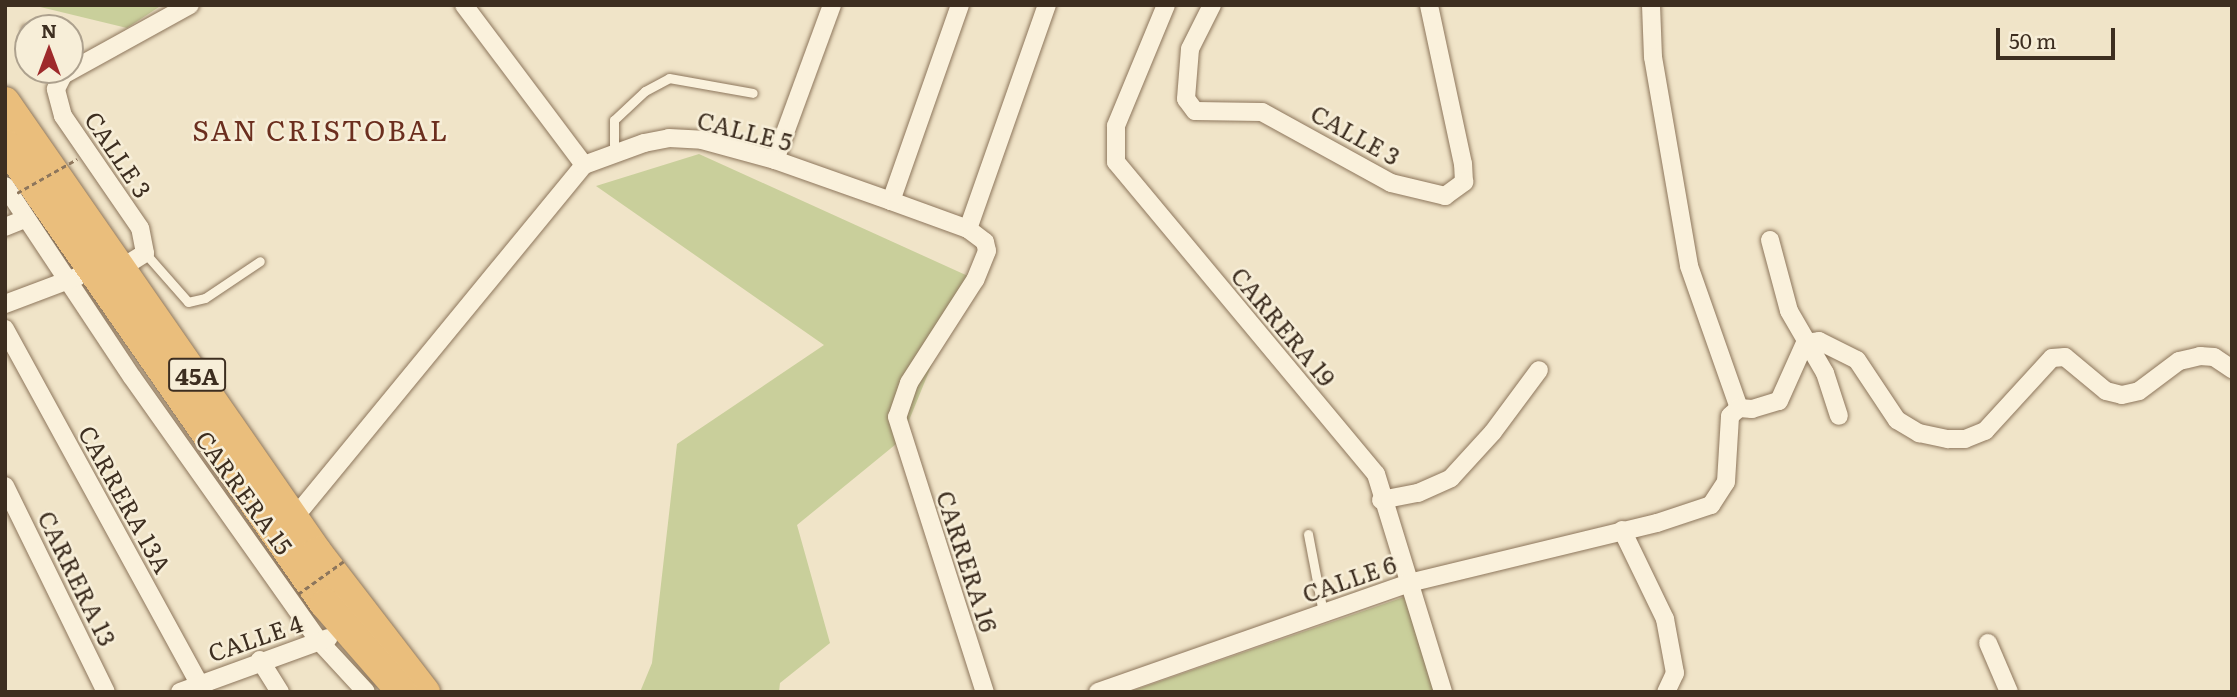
<!DOCTYPE html>
<style>
body{margin:0}
#map{position:relative;width:2237px;height:697px;overflow:hidden;background:#f0e4c8;font-family:Literata,serif}
div>[style]{position:absolute}
.green>*{inset:0;background:#c9cf9b}
.roads{filter:drop-shadow(0 0 2px #8d765c) drop-shadow(0 0 2px #8d765c)}
.service>*{height:9px;margin:-4.5px;padding:0 4.5px;transform-origin:4.5px;border-radius:4.5px;background:#faf1dc}
.minor>*{height:18px;margin:-9px;padding:0 9px;transform-origin:9px;border-radius:9px;background:#faf1dc}
.trunk>*{height:30px;margin:-15px;padding:0 15px;transform-origin:15px;border-radius:15px;background:#eabe7c}
.path-bridge>*{height:2.5px;margin-top:-1.25px;transform-origin:0;background:repeating-linear-gradient(90deg,#8d765c 0 5px,transparent 0 8.5px)}
span{translate:-50% -50%;white-space:nowrap;text-align:center;line-height:1.15;-webkit-text-stroke:5px #f7eed8;paint-order:stroke}
.shield-label span{padding:2px 5px;background:#f7eed8;border:2px solid;border-radius:5px;-webkit-text-stroke-width:0}
.shield-label{font-size:23px;color:#3d2e20;font-weight:700}
.street-label{font-size:24px;color:#3d2e20}
.quarter-label{font-size:28px;color:#6b2e1e;letter-spacing:2px}
.frame{position:absolute;inset:0;border:7px solid #3d2e20;pointer-events:none}
.north{position:absolute;left:14px;top:14px;width:70px;height:70px;box-sizing:border-box;background:#f7eed8;border:2px solid #ada18e;border-radius:50%;rotate:0deg;font-size:19px;font-weight:700;line-height:28px;text-align:center;color:#3d2e20}
.north::after{content:'';display:block;margin:auto;width:24px;height:32px;background:#9e2a2b;clip-path:polygon(50% 0,100% 100%,50% 72%,0 100%)}
.scale{position:absolute;left:1996px;top:28px;width:119px;height:32px;box-sizing:border-box;border:4px solid #3d2e20;border-top:0;padding-left:9px;font-size:21px;line-height:24px;white-space:nowrap;color:#3d2e20;-webkit-text-stroke:5px #f7eed8;paint-order:stroke}
</style>
<div id="map">
<div class="green">
<div style="clip-path:polygon(32px 5px,162px 5px,127px 28px)"></div>
<div style="clip-path:polygon(699px 154px,968px 276px,901px 440px,797px 525px,830px 643px,780px 683px,779px 692px,640px 692px,652px 663px,677px 444px,824px 345px,596px 186px)"></div>
<div style="clip-path:polygon(1404px 597px,1438px 692px,1129px 692px)"></div>
</div>
<div class="roads">
<div class="service">
<div style="left:26px;top:29px;width:2px;rotate:27deg"></div>
<div style="left:70px;top:50px;width:20px;rotate:41deg"></div>
<div style="left:614px;top:153px;width:33px;rotate:-90deg"></div>
<div style="left:614px;top:120px;width:42px;rotate:-43.1deg"></div>
<div style="left:645px;top:91px;width:27px;rotate:-28deg"></div>
<div style="left:669px;top:78px;width:85px;rotate:10.1deg"></div>
<div style="left:145px;top:253px;width:65px;rotate:48.7deg"></div>
<div style="left:188px;top:302px;width:17px;rotate:-13deg"></div>
<div style="left:205px;top:298px;width:66px;rotate:-33.9deg"></div>
<div style="left:1308px;top:534px;width:80px;rotate:79.2deg"></div>
</div>
<div class="minor">
<div style="left:464px;top:5px;width:200px;rotate:53.1deg"></div>
<div style="left:1166px;top:5px;width:131px;rotate:112.5deg"></div>
<div style="left:1116px;top:126px;width:36px;rotate:90deg"></div>
<div style="left:1116px;top:162px;width:406px;rotate:50.2deg"></div>
<div style="left:1376px;top:474px;width:228px;rotate:72.9deg"></div>
<div style="left:1212px;top:5px;width:49px;rotate:116.6deg"></div>
<div style="left:1190px;top:49px;width:50px;rotate:94.6deg"></div>
<div style="left:1186px;top:99px;width:15px;rotate:53deg"></div>
<div style="left:1195px;top:111px;width:67px;rotate:0.9deg"></div>
<div style="left:1262px;top:112px;width:147px;rotate:28.8deg"></div>
<div style="left:1391px;top:183px;width:56px;rotate:13.5deg"></div>
<div style="left:1445px;top:196px;width:24px;rotate:-36deg"></div>
<div style="left:1464px;top:182px;width:18px;rotate:-93deg"></div>
<div style="left:1463px;top:164px;width:163px;rotate:-102.1deg"></div>
<div style="left:1651px;top:5px;width:52px;rotate:87.8deg"></div>
<div style="left:1653px;top:57px;width:212px;rotate:80.2deg"></div>
<div style="left:1689px;top:266px;width:151px;rotate:70.6deg"></div>
<div style="left:775px;top:160px;width:165px;rotate:-69.8deg"></div>
<div style="left:5px;top:186px;width:229px;rotate:56.4deg"></div>
<div style="left:132px;top:377px;width:324px;rotate:54.7deg"></div>
<div style="left:319px;top:641px;width:69px;rotate:47.3deg"></div>
<div style="left:891px;top:201px;width:208px;rotate:-70.6deg"></div>
<div style="left:5px;top:227px;width:22px;rotate:-22deg"></div>
<div style="left:968px;top:229px;width:238px;rotate:-70.6deg"></div>
<div style="left:1770px;top:240px;width:73px;rotate:75deg"></div>
<div style="left:1789px;top:311px;width:72px;rotate:59.9deg"></div>
<div style="left:1825px;top:373px;width:45px;rotate:72deg"></div>
<div style="left:123px;top:267px;width:26px;rotate:-32deg"></div>
<div style="left:145px;top:253px;width:25px;rotate:-101deg"></div>
<div style="left:140px;top:228px;width:136px;rotate:-124.5deg"></div>
<div style="left:63px;top:116px;width:28px;rotate:-105deg"></div>
<div style="left:56px;top:89px;width:16px;rotate:-63deg"></div>
<div style="left:63px;top:75px;width:145px;rotate:-28.9deg"></div>
<div style="left:5px;top:304px;width:77px;rotate:-20.6deg"></div>
<div style="left:5px;top:329px;width:414px;rotate:61.3deg"></div>
<div style="left:1805px;top:343px;width:14px;rotate:-8deg"></div>
<div style="left:1819px;top:341px;width:42px;rotate:26.6deg"></div>
<div style="left:1857px;top:360px;width:72px;rotate:56.3deg"></div>
<div style="left:1897px;top:420px;width:26px;rotate:31deg"></div>
<div style="left:1919px;top:433px;width:30px;rotate:12deg"></div>
<div style="left:1948px;top:439px;width:17px"></div>
<div style="left:1965px;top:439px;width:22px;rotate:-22deg"></div>
<div style="left:1985px;top:431px;width:99px;rotate:-47.5deg"></div>
<div style="left:2052px;top:358px;width:13px;rotate:-4deg"></div>
<div style="left:2065px;top:357px;width:53px;rotate:39.7deg"></div>
<div style="left:2106px;top:391px;width:16px;rotate:14deg"></div>
<div style="left:2122px;top:395px;width:17px;rotate:-13deg"></div>
<div style="left:2139px;top:391px;width:50px;rotate:-36.9deg"></div>
<div style="left:2179px;top:361px;width:22px;rotate:-13deg"></div>
<div style="left:2200px;top:356px;width:14px;rotate:4deg"></div>
<div style="left:2214px;top:357px;width:22px;rotate:34deg"></div>
<div style="left:5px;top:486px;width:229px;rotate:63.9deg"></div>
<div style="left:1381px;top:500px;width:38px;rotate:-11deg"></div>
<div style="left:1418px;top:493px;width:36px;rotate:-24deg"></div>
<div style="left:1451px;top:478px;width:62px;rotate:-47.6deg"></div>
<div style="left:1493px;top:432px;width:77px;rotate:-53.4deg"></div>
<div style="left:294px;top:518px;width:457px;rotate:-50.6deg"></div>
<div style="left:584px;top:165px;width:64px;rotate:-20.1deg"></div>
<div style="left:644px;top:143px;width:25px;rotate:-11deg"></div>
<div style="left:669px;top:138px;width:33px;rotate:3deg"></div>
<div style="left:702px;top:140px;width:76px;rotate:15.3deg"></div>
<div style="left:775px;top:160px;width:123px;rotate:19.5deg"></div>
<div style="left:891px;top:201px;width:82px;rotate:20deg"></div>
<div style="left:968px;top:229px;width:21px;rotate:37deg"></div>
<div style="left:985px;top:242px;width:9px;rotate:77deg"></div>
<div style="left:987px;top:251px;width:31px;rotate:112deg"></div>
<div style="left:975px;top:280px;width:122px;rotate:122.7deg"></div>
<div style="left:909px;top:383px;width:36px;rotate:109deg"></div>
<div style="left:897px;top:417px;width:289px;rotate:72.3deg"></div>
<div style="left:1622px;top:530px;width:99px;rotate:64.2deg"></div>
<div style="left:1665px;top:619px;width:55px;rotate:79.5deg"></div>
<div style="left:1675px;top:673px;width:21px;rotate:115deg"></div>
<div style="left:1988px;top:643px;width:53px;rotate:66.8deg"></div>
<div style="left:260px;top:660px;width:38px;rotate:58deg"></div>
<div style="left:180px;top:692px;width:158px;rotate:-20deg"></div>
<div style="left:1098px;top:692px;width:330px;rotate:-19.3deg"></div>
<div style="left:1409px;top:583px;width:255px;rotate:-13.6deg"></div>
<div style="left:1657px;top:523px;width:57px;rotate:-18.4deg"></div>
<div style="left:1711px;top:505px;width:27px;rotate:-57deg"></div>
<div style="left:1726px;top:482px;width:66px;rotate:-86.5deg"></div>
<div style="left:1730px;top:416px;width:12px;rotate:-42deg"></div>
<div style="left:1739px;top:408px;width:13px;rotate:4deg"></div>
<div style="left:1752px;top:409px;width:28px;rotate:-17deg"></div>
<div style="left:1779px;top:401px;width:64px;rotate:-65.9deg"></div>
</div>
<div class="trunk">
<div style="left:5px;top:102px;width:548px;rotate:55.27deg"></div>
<div style="left:317px;top:552px;width:177px;rotate:52.4deg"></div>
<div style="left:5px;top:144px;width:560px;rotate:55.18deg"></div>
<div style="left:325px;top:604px;width:116px;rotate:48.9deg"></div>
</div>
</div>
<div class="path-bridge">
<div style="left:17px;top:193px;width:69px;rotate:-29.5deg"></div>
<div style="left:298px;top:594px;width:57px;rotate:-35.7deg"></div>
</div>
<div class="shield-label">
<span style="left:197px;top:375px">45A</span>
</div>
<div class="street-label">
<span style="left:745px;top:130px;rotate:14deg">CALLE 5</span>
<span style="left:1356px;top:134px;rotate:29deg">CALLE 3</span>
<span style="left:119px;top:154px;rotate:56deg">CALLE 3</span>
<span style="left:1284px;top:326px;rotate:50deg">CARRERA 19</span>
<span style="left:245px;top:492px;rotate:54deg">CARRERA 15</span>
<span style="left:126px;top:499px;rotate:61deg">CARRERA 13A</span>
<span style="left:968px;top:561px;rotate:72deg">CARRERA 16</span>
<span style="left:78px;top:578px;rotate:64deg">CARRERA 13</span>
<span style="left:1349px;top:578px;rotate:-19deg">CALLE 6</span>
<span style="left:255px;top:637px;rotate:-19deg">CALLE 4</span>
</div>
<div class="quarter-label">
<span style="left:321px;top:129px">SAN CRISTOBAL</span>
</div>
<div class="frame"></div>
<div class="north">N</div>
<div class="scale">50 m</div>
</div>
